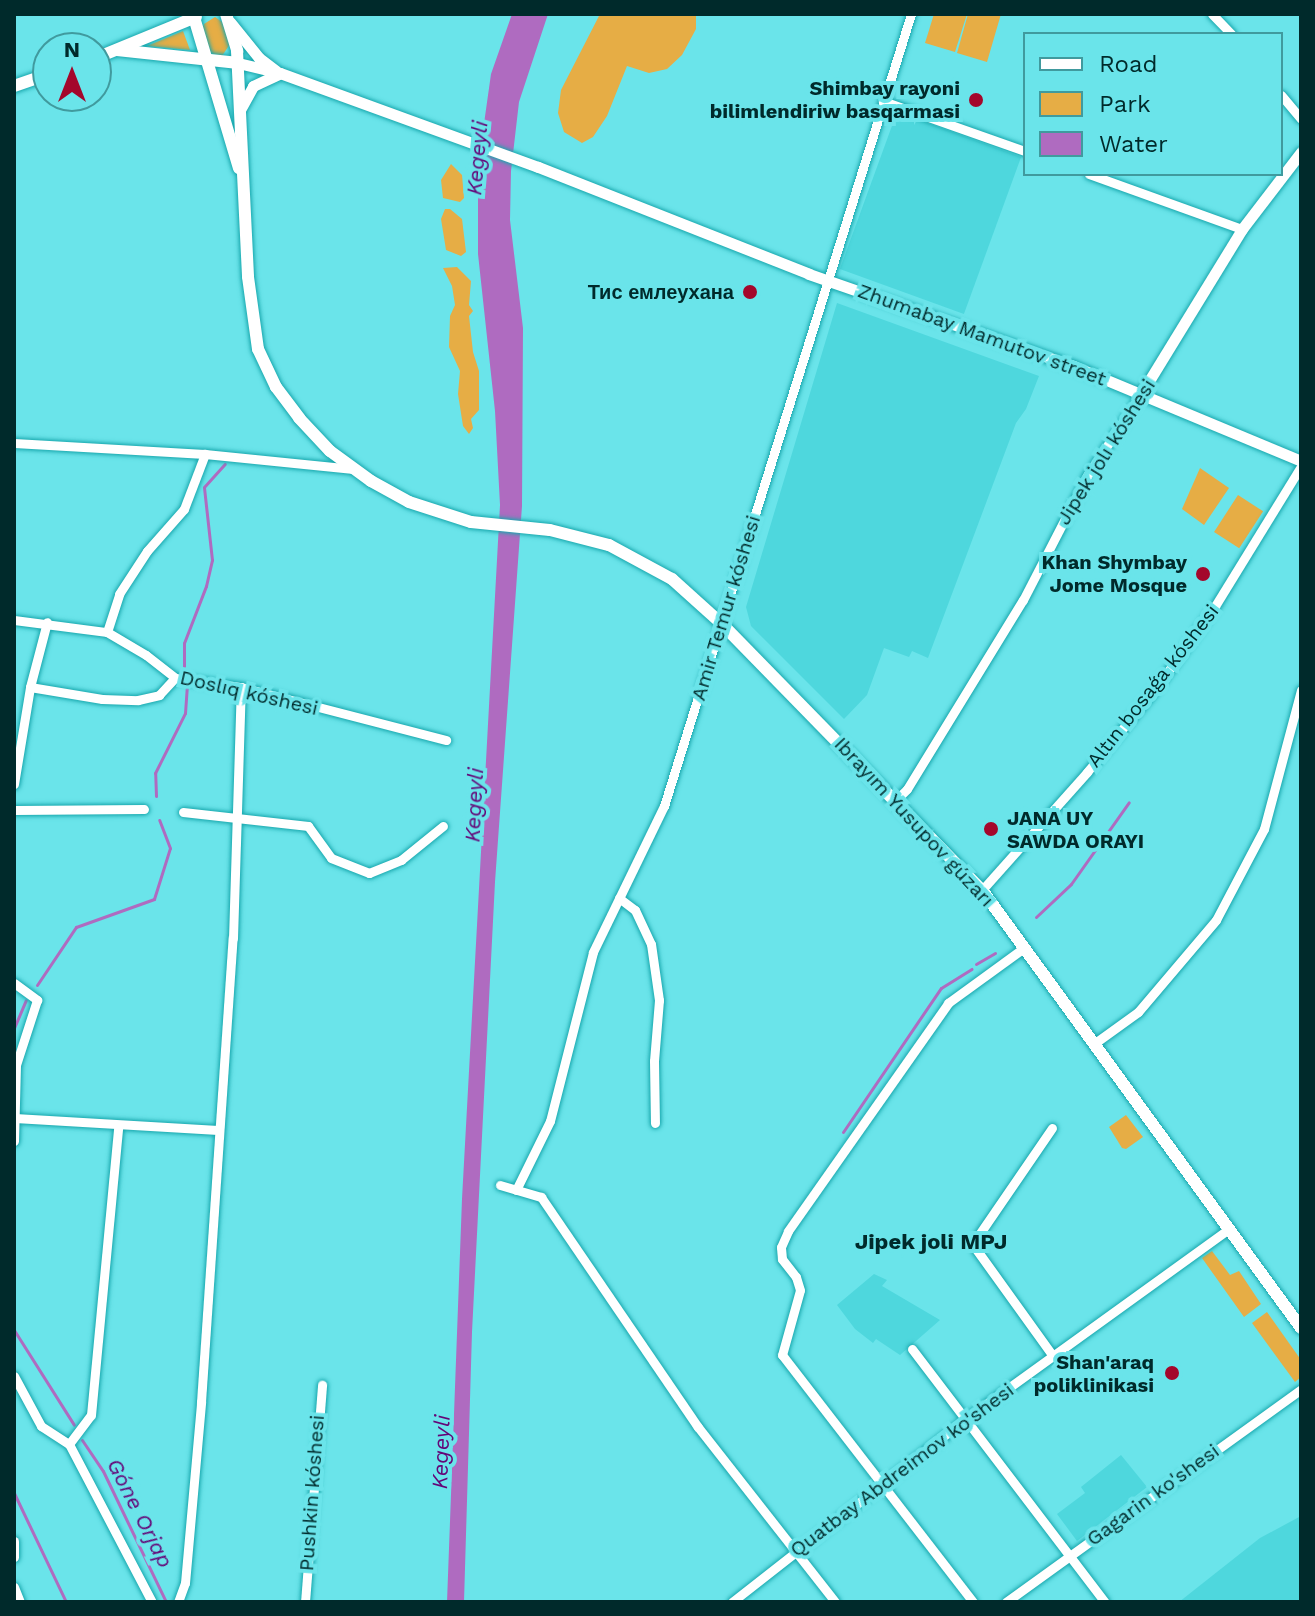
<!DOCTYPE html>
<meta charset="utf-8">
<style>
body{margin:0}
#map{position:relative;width:1315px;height:1616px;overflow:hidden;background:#6ae4ea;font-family:"Work Sans",sans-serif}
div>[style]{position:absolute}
.built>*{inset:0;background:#4ed7dd;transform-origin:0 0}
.green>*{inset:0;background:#e6ad45;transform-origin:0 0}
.water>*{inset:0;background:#af6bc0}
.stream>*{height:3px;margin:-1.5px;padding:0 1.5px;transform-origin:1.5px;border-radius:1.5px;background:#af6bc0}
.roads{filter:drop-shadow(0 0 2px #18a7ad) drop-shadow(0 0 2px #18a7ad)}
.minor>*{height:9px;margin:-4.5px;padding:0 4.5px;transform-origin:4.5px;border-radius:4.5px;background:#fff}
.tertiary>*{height:11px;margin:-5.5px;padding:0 5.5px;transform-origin:5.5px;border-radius:5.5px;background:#fff}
.secondary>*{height:12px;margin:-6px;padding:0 6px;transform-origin:6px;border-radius:6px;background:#fff}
.dots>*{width:22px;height:22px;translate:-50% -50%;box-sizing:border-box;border:4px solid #6ae4ea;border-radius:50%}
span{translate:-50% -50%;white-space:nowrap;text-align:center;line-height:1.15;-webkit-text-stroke:8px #6ae4ea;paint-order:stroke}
.poi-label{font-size:20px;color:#002a2b;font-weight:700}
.right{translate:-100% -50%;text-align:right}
.left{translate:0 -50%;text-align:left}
.street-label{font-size:20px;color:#002a2b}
.water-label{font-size:22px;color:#640577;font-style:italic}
.neighbourhood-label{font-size:22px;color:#002a2b;font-weight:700}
.frame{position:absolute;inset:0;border:16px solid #002a2b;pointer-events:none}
.legend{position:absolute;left:1023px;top:32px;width:260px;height:144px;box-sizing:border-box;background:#6ae4ea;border:2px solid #409a9e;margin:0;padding:10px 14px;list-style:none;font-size:24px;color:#002a2b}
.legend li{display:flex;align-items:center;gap:16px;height:40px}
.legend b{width:40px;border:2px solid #409a9e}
.north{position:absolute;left:32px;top:32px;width:80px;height:80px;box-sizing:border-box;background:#6ae4ea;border:2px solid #409a9e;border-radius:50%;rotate:0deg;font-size:22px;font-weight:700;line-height:32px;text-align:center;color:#002a2b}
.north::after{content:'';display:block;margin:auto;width:28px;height:36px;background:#a4072b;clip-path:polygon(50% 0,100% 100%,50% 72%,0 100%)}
</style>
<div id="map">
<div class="built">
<div style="left:897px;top:112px;width:132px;height:167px;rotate:20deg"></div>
<div style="clip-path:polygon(837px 303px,1039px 376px,1026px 409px,1016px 423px,928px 658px,912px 651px,909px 657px,884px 648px,867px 695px,844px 719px,751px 626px,746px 607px)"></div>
<div style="clip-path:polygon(874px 1274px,887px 1280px,882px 1286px,940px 1320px,900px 1355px,876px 1339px,873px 1343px,855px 1329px,837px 1305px)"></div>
<div style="clip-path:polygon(1121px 1455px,1147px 1487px,1077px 1541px,1057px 1514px,1085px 1493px,1081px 1487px)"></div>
<div style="clip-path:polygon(1301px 1516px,1301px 1602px,1179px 1602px,1260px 1538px)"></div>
</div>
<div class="green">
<div style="clip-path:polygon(600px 14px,696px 14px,696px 29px,682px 55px,667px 69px,649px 73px,627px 66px,607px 116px,593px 137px,582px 143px,564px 132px,558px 113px,561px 90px)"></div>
<div style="clip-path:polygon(934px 14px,967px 14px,955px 52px,925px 43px)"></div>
<div style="clip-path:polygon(968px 14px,1001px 14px,987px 62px,957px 53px)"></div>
<div style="clip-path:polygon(215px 17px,222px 22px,230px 44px,222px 56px,209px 53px,202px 30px,204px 24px)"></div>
<div style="clip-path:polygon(183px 31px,190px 50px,147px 46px)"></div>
<div style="clip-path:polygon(451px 164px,462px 175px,464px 198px,460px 202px,443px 198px,441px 180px)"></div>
<div style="clip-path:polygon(445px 209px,450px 209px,462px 219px,466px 252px,461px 256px,446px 250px,441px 219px)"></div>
<div style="clip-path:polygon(457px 267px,471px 281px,469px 305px,473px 311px,469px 316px,473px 352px,479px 371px,479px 410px,471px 419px,473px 428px,469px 434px,463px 426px,458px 394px,460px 371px,449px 347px,450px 316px,455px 305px,452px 286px,443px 268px)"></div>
<div style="clip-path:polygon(1200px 468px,1229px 488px,1204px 525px,1182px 509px)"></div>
<div style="left:1238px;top:495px;width:30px;height:44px;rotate:33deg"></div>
<div style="clip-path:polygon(1126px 1115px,1143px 1137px,1126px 1149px,1122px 1148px,1109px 1127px)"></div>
<div style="clip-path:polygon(1212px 1251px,1230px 1275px,1239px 1271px,1261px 1304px,1244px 1317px,1202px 1258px)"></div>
<div style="clip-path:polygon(1267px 1312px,1301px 1360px,1301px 1377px,1295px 1382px,1252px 1323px)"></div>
</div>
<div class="water">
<div style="clip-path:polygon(512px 14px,548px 14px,519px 102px,511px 171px,510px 220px,523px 328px,522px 506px,495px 882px,472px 1332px,464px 1602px,447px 1602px,462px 1199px,500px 505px,495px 411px,478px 254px,478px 166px,491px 74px)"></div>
</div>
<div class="stream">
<div style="left:184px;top:666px;width:23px;rotate:-90deg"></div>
<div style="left:184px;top:643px;width:61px;rotate:-68.9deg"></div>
<div style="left:206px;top:586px;width:27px;rotate:-77deg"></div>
<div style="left:212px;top:560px;width:73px;rotate:-96.3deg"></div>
<div style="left:204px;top:487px;width:31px;rotate:-48deg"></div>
<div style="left:156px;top:796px;width:23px;rotate:-92deg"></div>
<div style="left:155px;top:773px;width:67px;rotate:-63.4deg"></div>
<div style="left:185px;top:713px;width:27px;rotate:-86deg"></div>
<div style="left:1036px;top:917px;width:48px;rotate:-43.3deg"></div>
<div style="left:1071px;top:884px;width:100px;rotate:-54.7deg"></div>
<div style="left:976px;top:964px;width:22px;rotate:-30deg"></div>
<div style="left:37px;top:985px;width:70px;rotate:-56.1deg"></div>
<div style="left:76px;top:927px;width:83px;rotate:-19.7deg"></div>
<div style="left:154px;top:899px;width:53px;rotate:-72.6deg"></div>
<div style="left:170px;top:848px;width:30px;rotate:-111deg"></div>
<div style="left:14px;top:1028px;width:30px;rotate:-67deg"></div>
<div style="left:843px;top:1132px;width:174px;rotate:-55.8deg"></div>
<div style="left:941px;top:988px;width:36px;rotate:-32deg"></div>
<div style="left:14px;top:1330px;width:112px;rotate:57.7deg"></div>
<div style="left:82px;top:1440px;width:37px;rotate:56deg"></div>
<div style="left:103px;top:1471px;width:145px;rotate:64.3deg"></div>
<div style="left:14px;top:1493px;width:121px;rotate:64.5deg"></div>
</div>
<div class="roads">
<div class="minor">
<div style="left:1212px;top:14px;width:28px;rotate:46deg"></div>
<div style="left:1281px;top:95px;width:31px;rotate:50deg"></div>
<div style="left:883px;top:101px;width:151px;rotate:19.4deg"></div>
<div style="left:1089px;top:174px;width:163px;rotate:19.8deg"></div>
<div style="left:14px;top:443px;width:191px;rotate:3.3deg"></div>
<div style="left:205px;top:454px;width:149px;rotate:5.8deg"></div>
<div style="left:14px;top:620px;width:94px;rotate:7.4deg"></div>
<div style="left:107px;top:632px;width:45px;rotate:30.5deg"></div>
<div style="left:146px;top:655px;width:37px;rotate:38deg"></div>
<div style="left:175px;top:678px;width:67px;rotate:7.8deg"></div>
<div style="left:241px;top:687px;width:212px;rotate:14.5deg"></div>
<div style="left:107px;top:632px;width:40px;rotate:-72deg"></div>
<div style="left:119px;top:594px;width:51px;rotate:-56.9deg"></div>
<div style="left:147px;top:551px;width:56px;rotate:-48.6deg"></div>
<div style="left:184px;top:509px;width:59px;rotate:-69.1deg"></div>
<div style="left:30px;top:687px;width:73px;rotate:9.5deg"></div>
<div style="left:102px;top:699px;width:36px;rotate:2deg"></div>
<div style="left:138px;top:700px;width:22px;rotate:-13deg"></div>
<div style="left:159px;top:695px;width:23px;rotate:-47deg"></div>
<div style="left:14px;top:784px;width:98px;rotate:-80.6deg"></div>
<div style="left:30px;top:687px;width:67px;rotate:-75.3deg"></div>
<div style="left:897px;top:799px;width:14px;rotate:-45deg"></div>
<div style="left:907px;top:789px;width:222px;rotate:-58.5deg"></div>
<div style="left:1023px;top:600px;width:140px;rotate:-62.7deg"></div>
<div style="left:1087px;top:476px;width:98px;rotate:-56.6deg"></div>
<div style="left:14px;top:810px;width:130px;rotate:-0.4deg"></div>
<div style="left:183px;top:812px;width:126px;rotate:6.4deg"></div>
<div style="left:308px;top:826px;width:39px;rotate:54deg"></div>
<div style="left:331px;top:858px;width:41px;rotate:21.5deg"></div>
<div style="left:369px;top:873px;width:35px;rotate:-22deg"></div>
<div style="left:401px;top:860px;width:54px;rotate:-39deg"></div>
<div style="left:982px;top:890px;width:158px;rotate:-48.3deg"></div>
<div style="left:1087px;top:772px;width:114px;rotate:-50.7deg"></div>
<div style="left:1159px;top:684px;width:96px;rotate:-54.3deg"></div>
<div style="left:1215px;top:606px;width:164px;rotate:-58.4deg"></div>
<div style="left:619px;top:898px;width:20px;rotate:37deg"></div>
<div style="left:635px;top:910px;width:38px;rotate:65deg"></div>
<div style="left:651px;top:944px;width:57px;rotate:81.9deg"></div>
<div style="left:659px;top:1000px;width:61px;rotate:94.7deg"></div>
<div style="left:654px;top:1061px;width:62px;rotate:89.1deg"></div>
<div style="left:14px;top:983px;width:29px;rotate:36deg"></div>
<div style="left:37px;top:1000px;width:68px;rotate:107.9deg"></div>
<div style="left:16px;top:1065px;width:76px;rotate:91.5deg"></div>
<div style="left:1095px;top:1043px;width:53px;rotate:-35.8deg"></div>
<div style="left:1138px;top:1012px;width:121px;rotate:-49.7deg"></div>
<div style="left:1216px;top:920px;width:103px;rotate:-62.2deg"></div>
<div style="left:1264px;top:829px;width:144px;rotate:-75.1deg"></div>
<div style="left:15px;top:1118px;width:203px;rotate:3.4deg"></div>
<div style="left:1052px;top:1128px;width:135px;rotate:124.4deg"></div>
<div style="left:976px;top:1239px;width:10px;rotate:90deg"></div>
<div style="left:976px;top:1249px;width:132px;rotate:54.3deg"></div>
<div style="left:500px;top:1185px;width:43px;rotate:16.3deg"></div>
<div style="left:541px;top:1197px;width:278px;rotate:55.7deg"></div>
<div style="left:698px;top:1427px;width:222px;rotate:51.9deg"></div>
<div style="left:516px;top:1190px;width:77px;rotate:-63.8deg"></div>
<div style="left:550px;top:1121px;width:174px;rotate:-75.7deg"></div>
<div style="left:593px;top:952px;width:162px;rotate:-64.1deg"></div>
<div style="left:664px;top:806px;width:830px;rotate:-72.68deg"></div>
<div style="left:912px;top:1349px;width:318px;rotate:52.7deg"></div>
<div style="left:14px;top:1376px;width:57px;rotate:61.6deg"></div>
<div style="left:41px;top:1426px;width:33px;rotate:33deg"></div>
<div style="left:69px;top:1444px;width:178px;rotate:62.3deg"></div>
<div style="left:69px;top:1444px;width:36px;rotate:-53deg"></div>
<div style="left:91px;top:1415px;width:289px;rotate:-84.6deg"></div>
<div style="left:14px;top:1541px;width:16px;rotate:90deg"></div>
<div style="left:14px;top:1587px;width:16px;rotate:68deg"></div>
<div style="left:178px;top:1602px;width:20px;rotate:-70deg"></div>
<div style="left:185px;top:1583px;width:182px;rotate:-84.9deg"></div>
<div style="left:201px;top:1402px;width:465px;rotate:-86.1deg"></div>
<div style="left:233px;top:938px;width:251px;rotate:-88.2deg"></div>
<div style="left:305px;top:1602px;width:218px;rotate:-85.5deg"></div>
<div style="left:732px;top:1602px;width:295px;rotate:-38.1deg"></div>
<div style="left:964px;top:1420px;width:327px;rotate:-35.8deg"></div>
<div style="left:973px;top:1602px;width:312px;rotate:-127.7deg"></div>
<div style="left:782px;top:1355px;width:67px;rotate:-74.5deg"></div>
<div style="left:800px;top:1290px;width:14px;rotate:-107deg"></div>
<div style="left:796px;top:1277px;width:23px;rotate:-128deg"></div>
<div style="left:782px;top:1259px;width:12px;rotate:-95deg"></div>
<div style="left:781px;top:1247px;width:17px;rotate:-66deg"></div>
<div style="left:788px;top:1231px;width:279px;rotate:-54.9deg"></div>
<div style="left:948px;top:1003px;width:95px;rotate:-36deg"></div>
<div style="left:1006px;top:1602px;width:364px;rotate:-35.8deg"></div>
</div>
<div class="tertiary">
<div style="left:230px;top:22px;width:46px;rotate:51.1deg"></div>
<div style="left:259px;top:58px;width:21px;rotate:37deg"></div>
<div style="left:238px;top:63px;width:43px;rotate:13.4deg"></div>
<div style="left:280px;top:73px;width:275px;rotate:20deg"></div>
<div style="left:538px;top:167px;width:291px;rotate:21.5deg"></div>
<div style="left:809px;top:274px;width:280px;rotate:19.2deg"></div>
<div style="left:1073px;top:366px;width:247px;rotate:22.6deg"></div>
<div style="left:241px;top:108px;width:25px;rotate:-61deg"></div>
<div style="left:253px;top:86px;width:29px;rotate:-25deg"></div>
<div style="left:1141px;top:394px;width:193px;rotate:-58.5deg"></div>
<div style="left:1242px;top:229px;width:97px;rotate:-52.5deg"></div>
</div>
<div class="secondary">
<div style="left:193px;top:14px;width:161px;rotate:73.4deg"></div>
<div style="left:226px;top:14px;width:39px;rotate:73deg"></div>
<div style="left:237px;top:51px;width:226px;rotate:87.2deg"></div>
<div style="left:248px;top:277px;width:73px;rotate:82.1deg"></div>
<div style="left:258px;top:349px;width:42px;rotate:64.7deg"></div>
<div style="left:276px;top:387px;width:39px;rotate:53deg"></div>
<div style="left:299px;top:418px;width:45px;rotate:46.8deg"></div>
<div style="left:330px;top:451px;width:51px;rotate:36.2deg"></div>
<div style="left:371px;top:481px;width:43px;rotate:28.9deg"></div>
<div style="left:409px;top:502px;width:65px;rotate:17.9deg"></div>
<div style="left:471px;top:522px;width:79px;rotate:5.8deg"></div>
<div style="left:550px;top:530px;width:61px;rotate:14.3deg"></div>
<div style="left:609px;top:545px;width:72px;rotate:28.4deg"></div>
<div style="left:672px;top:579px;width:67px;rotate:42deg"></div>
<div style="left:722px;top:624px;width:372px;rotate:45.7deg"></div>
<div style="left:982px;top:890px;width:542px;rotate:53.93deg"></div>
<div style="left:117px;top:50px;width:122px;rotate:6.1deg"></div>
<div style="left:96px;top:58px;width:108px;rotate:-22.3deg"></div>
<div style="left:14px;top:86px;width:36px;rotate:-19deg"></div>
</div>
</div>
<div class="dots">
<div style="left:976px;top:100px;background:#a4072b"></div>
<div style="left:750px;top:292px;background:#a4072b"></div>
<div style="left:1203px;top:574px;background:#a4072b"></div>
<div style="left:991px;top:829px;background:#a4072b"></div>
<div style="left:1172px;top:1373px;background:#a4072b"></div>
</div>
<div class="poi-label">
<span class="right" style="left:960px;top:100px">Shimbay rayoni<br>bilimlendiriw basqarmasi</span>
<span class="right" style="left:734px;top:292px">Тис емлеухана</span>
<span class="right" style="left:1187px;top:574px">Khan Shymbay<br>Jome Mosque</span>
<span class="left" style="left:1007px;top:830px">JANA UY<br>SAWDA ORAYI</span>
<span class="right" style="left:1154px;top:1374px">Shan'araq<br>poliklinikasi</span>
</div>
<div class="street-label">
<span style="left:982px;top:335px;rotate:20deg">Zhumabay Mamutov street</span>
<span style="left:1106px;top:452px;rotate:-58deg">Jipek jolı kóshesi</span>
<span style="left:726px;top:608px;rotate:-73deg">Amir Temur kóshesi</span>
<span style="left:1153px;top:686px;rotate:-52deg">Altın bosaǵa kóshesi</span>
<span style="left:249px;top:693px;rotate:13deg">Doslıq kóshesi</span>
<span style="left:914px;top:822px;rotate:47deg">Ibrayım Yusupov gúzarı</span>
<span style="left:902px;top:1470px;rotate:-37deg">Quatbay Abdreimov ko'shesi</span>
<span style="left:312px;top:1493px;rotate:-86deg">Pushkin kóshesi</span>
<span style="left:1153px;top:1495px;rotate:-36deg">Gagarin ko'shesi</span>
</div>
<div class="water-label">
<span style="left:477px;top:158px;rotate:-85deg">Kegeyli</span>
<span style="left:474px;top:805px;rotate:-87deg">Kegeyli</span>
<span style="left:441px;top:1452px;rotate:-88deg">Kegeyli</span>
<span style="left:140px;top:1513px;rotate:63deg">Góne Orjap</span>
</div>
<div class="neighbourhood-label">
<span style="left:931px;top:1242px">Jipek joli MPJ</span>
</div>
<div class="frame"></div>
<ul class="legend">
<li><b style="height:10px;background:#fff"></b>Road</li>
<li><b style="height:22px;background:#e6ad45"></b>Park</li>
<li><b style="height:22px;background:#af6bc0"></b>Water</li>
</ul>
<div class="north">N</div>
</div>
